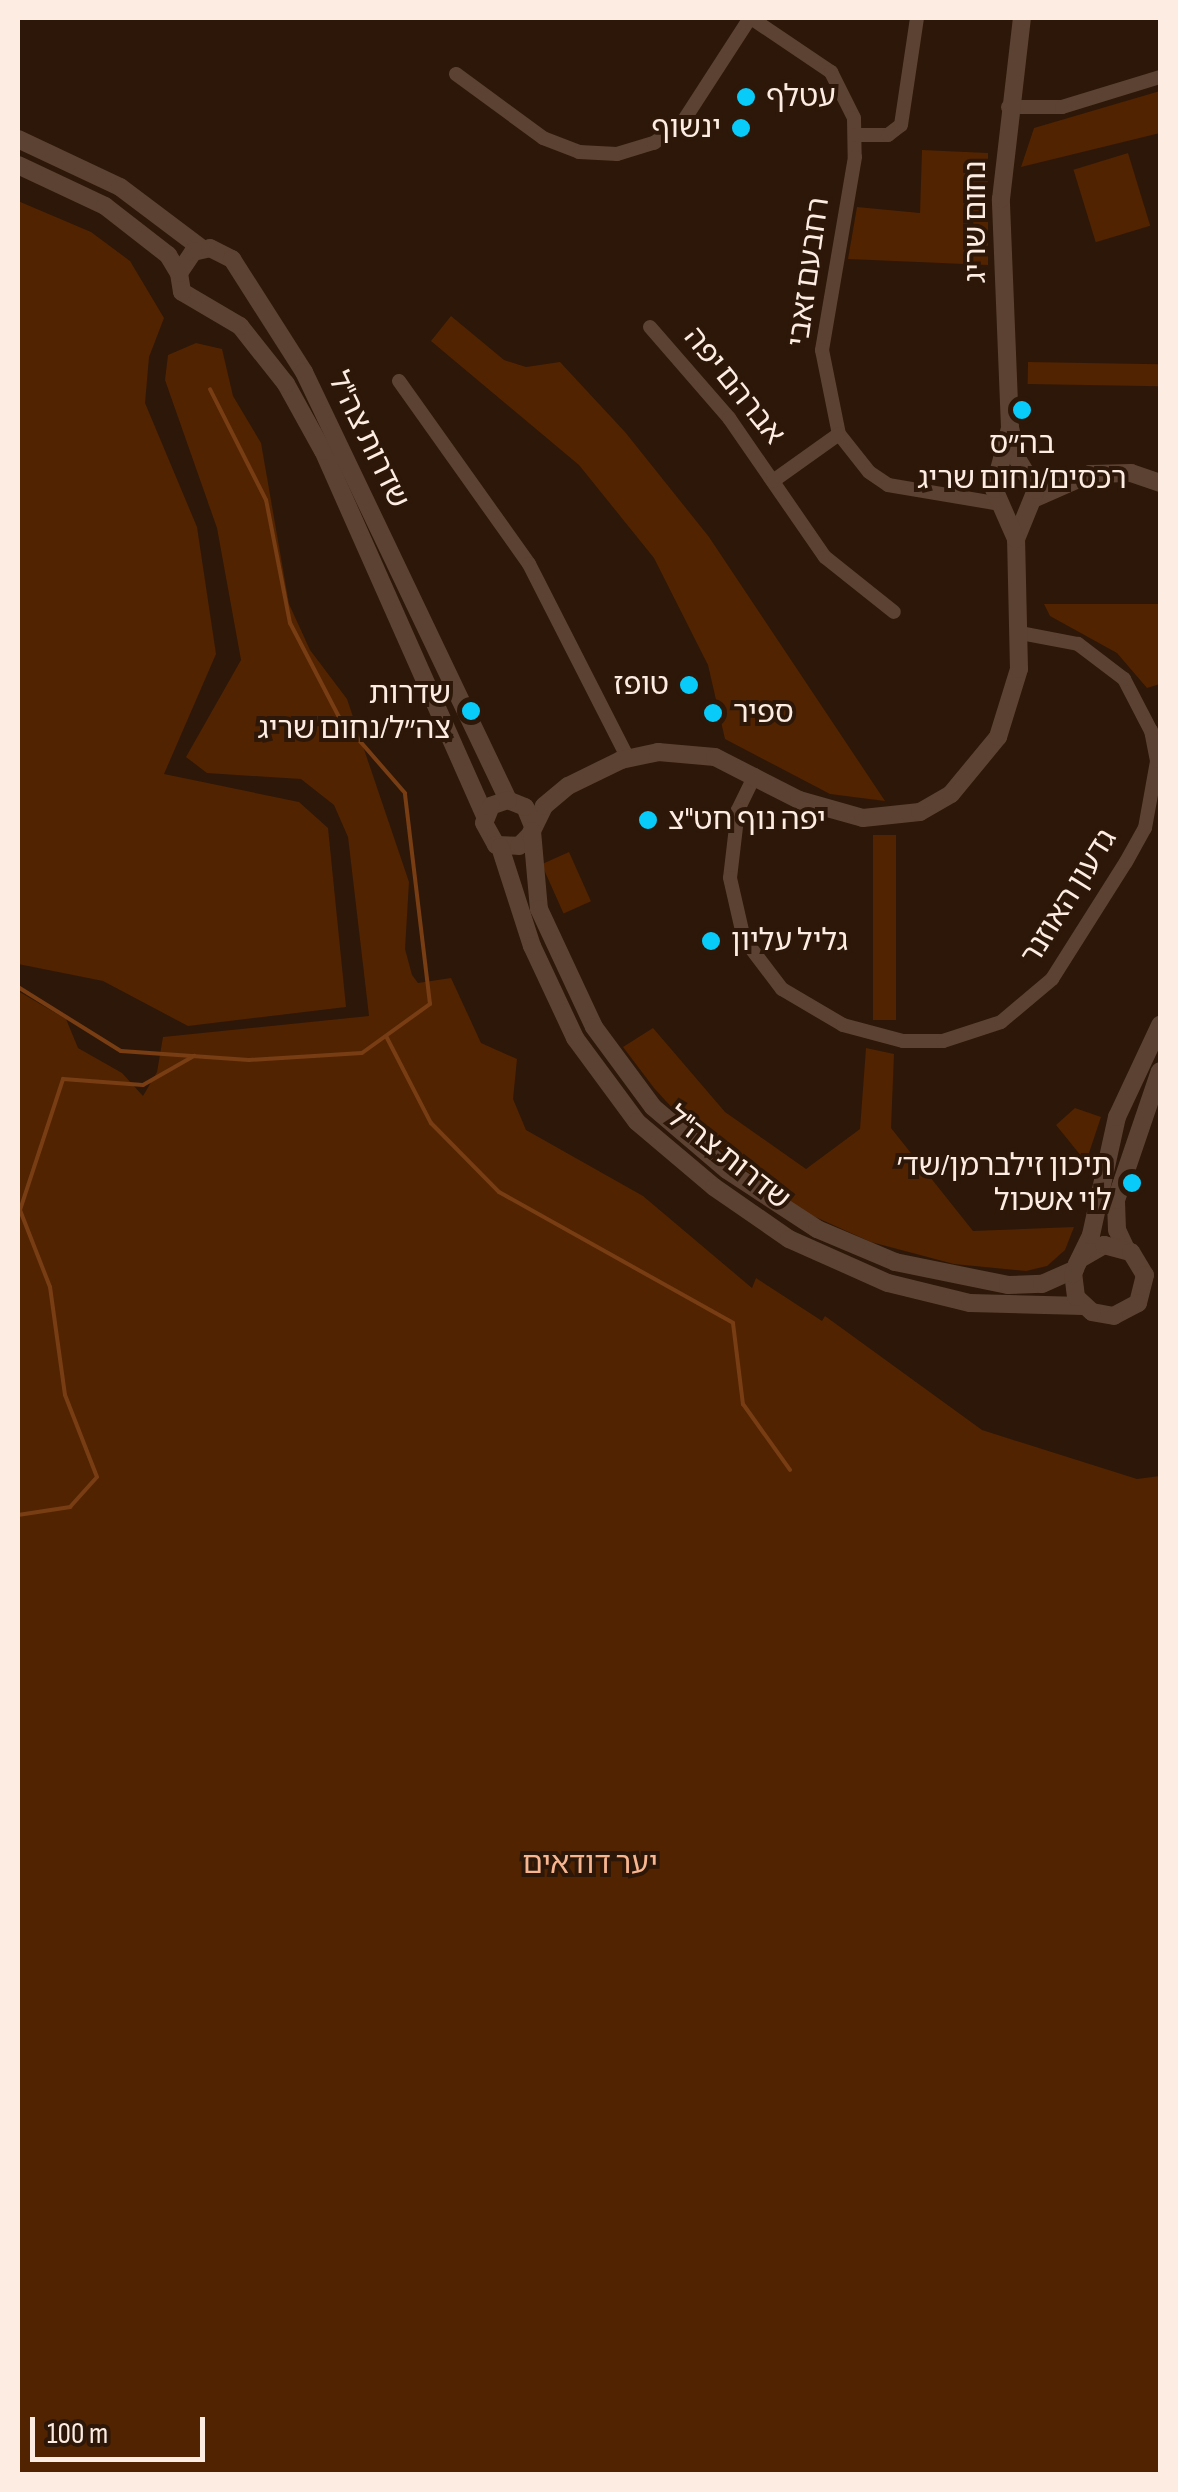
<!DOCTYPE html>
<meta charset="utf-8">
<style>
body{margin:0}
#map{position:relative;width:1178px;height:2492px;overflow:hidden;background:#2d1708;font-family:"Sofia Sans Condensed","Noto Sans Hebrew",sans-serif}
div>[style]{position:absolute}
.green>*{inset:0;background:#512300;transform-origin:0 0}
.stream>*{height:4px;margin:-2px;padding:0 2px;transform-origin:2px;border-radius:2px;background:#783d13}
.street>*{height:14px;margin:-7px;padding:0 7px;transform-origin:7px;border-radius:7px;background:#5c4232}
.secondary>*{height:18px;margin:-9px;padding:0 9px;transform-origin:9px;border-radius:9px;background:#5c4232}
.dots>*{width:28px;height:28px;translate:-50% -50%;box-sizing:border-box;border:5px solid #2d1708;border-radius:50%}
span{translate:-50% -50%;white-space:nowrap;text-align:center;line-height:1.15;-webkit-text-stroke:8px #2d1708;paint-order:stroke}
.poi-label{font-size:30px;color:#fcece2}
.left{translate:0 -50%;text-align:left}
.right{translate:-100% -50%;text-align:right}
.street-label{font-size:30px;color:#fcece2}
.park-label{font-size:30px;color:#f7b690}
.frame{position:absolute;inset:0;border:20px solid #fcece2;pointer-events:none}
.scale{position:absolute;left:30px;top:2417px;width:175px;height:45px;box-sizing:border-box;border:5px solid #fcece2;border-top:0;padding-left:12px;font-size:30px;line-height:35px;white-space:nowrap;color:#fcece2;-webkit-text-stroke:8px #2d1708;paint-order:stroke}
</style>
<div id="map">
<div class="green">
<div style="clip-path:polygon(1160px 91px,1160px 133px,1021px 167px,1034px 128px)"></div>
<div style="clip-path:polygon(922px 150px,988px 153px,988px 265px,848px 259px,857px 207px,920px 213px)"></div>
<div style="left:1128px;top:153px;width:76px;height:57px;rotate:73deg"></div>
<div style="clip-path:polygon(18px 201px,91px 232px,130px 261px,164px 318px,149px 357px,145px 403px,197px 527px,216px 654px,164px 774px,299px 802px,328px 828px,346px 1007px,188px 1026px,103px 981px,18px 964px)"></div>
<div style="clip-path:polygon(451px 316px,504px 360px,526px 367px,560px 362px,625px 432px,709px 537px,885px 801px,830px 794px,725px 739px,708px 665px,654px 558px,579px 465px,431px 341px)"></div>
<div style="clip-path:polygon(196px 343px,222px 349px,233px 396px,261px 443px,289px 604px,310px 650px,347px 699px,409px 882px,405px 949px,412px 975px,418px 983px,451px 978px,481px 1043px,517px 1059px,513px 1099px,526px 1130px,643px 1196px,752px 1288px,756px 1278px,822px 1321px,825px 1316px,982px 1430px,1137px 1479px,1160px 1476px,1160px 2474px,18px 2474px,18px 991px,66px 1019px,78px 1048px,122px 1073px,143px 1096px,157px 1072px,163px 1037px,369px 1016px,348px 837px,334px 805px,301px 779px,207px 773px,186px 757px,241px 660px,217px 528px,165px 380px,168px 355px)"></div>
<div style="left:1028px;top:362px;width:132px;height:22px;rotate:1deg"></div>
<div style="clip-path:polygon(1044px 604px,1160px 604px,1160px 684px,1147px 688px,1117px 653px,1050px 616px)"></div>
<div style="left:873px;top:835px;width:23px;height:185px"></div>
<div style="left:569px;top:852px;width:54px;height:30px;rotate:66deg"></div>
<div style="clip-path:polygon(653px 1028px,725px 1112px,806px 1169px,860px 1129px,866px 1048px,894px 1054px,891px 1128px,973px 1231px,1074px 1227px,1065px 1250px,1047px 1266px,1026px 1271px,954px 1264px,871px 1242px,793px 1207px,687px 1124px,654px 1088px,623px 1047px)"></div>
<div style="clip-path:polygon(1075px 1108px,1101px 1117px,1086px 1162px,1056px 1125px)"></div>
</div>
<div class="stream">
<div style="left:18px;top:987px;width:121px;rotate:31.9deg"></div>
<div style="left:121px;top:1051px;width:128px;rotate:4deg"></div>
<div style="left:249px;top:1060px;width:113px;rotate:-3.5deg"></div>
<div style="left:362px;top:1053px;width:84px;rotate:-35.8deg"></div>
<div style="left:430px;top:1004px;width:212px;rotate:-96.8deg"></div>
<div style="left:405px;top:793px;width:101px;rotate:-131deg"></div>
<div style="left:339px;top:717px;width:106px;rotate:-117.5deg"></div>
<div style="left:290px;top:623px;width:125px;rotate:-101deg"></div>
<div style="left:266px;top:500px;width:124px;rotate:-116.8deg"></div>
<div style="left:386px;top:1036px;width:98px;rotate:62.7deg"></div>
<div style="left:431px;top:1123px;width:97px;rotate:45.4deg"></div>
<div style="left:499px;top:1192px;width:268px;rotate:29.2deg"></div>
<div style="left:733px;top:1323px;width:82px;rotate:83deg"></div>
<div style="left:743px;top:1404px;width:81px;rotate:54.5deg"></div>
<div style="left:18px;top:1515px;width:53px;rotate:-8.7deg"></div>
<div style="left:70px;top:1507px;width:40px;rotate:-48deg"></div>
<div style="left:97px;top:1477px;width:88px;rotate:-111.3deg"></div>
<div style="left:65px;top:1395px;width:109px;rotate:-97.9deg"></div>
<div style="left:50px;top:1287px;width:83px;rotate:-111.3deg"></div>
<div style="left:20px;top:1210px;width:138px;rotate:-71.8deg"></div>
<div style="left:63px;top:1079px;width:80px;rotate:4.3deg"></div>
<div style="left:143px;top:1085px;width:59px;rotate:-29.6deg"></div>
</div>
<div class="street">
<div style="left:751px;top:18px;width:97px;rotate:34deg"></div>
<div style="left:831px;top:72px;width:51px;rotate:63.4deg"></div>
<div style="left:854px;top:118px;width:39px;rotate:89deg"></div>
<div style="left:855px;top:157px;width:196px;rotate:99.7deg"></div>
<div style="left:822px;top:350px;width:86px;rotate:78.6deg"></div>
<div style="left:839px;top:434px;width:48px;rotate:51.7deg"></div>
<div style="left:869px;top:472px;width:23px;rotate:34deg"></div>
<div style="left:888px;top:485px;width:114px;rotate:9.6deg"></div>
<div style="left:456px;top:74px;width:108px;rotate:36.3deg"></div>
<div style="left:543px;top:138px;width:39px;rotate:21deg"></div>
<div style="left:579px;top:152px;width:38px;rotate:3deg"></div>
<div style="left:617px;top:154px;width:39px;rotate:-17deg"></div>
<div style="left:654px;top:143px;width:38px;rotate:-37deg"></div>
<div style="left:684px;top:120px;width:121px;rotate:-57.1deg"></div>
<div style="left:1008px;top:107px;width:54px"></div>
<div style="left:1062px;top:107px;width:102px;rotate:-17deg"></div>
<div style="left:856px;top:135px;width:32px"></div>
<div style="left:888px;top:135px;width:16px;rotate:-38deg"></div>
<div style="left:901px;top:125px;width:108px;rotate:-81.5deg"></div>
<div style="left:650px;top:327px;width:121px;rotate:49deg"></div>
<div style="left:729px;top:418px;width:169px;rotate:55.4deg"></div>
<div style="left:825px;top:557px;width:88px;rotate:38.6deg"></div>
<div style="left:399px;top:381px;width:224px;rotate:54.6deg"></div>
<div style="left:529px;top:564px;width:218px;rotate:63deg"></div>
<div style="left:773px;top:481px;width:81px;rotate:-35.5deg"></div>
<div style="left:755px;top:775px;width:39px;rotate:116deg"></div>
<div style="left:738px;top:810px;width:68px;rotate:96.7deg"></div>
<div style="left:730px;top:878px;width:63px;rotate:77.1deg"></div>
<div style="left:744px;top:939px;width:63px;rotate:52.8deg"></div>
<div style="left:782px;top:989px;width:71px;rotate:30.5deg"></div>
<div style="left:843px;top:1025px;width:62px;rotate:14.9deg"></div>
<div style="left:903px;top:1041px;width:40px"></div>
<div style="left:943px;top:1041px;width:61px;rotate:-18.1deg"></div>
<div style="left:1001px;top:1022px;width:67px;rotate:-40.1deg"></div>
<div style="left:1052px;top:979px;width:138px;rotate:-57.7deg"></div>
<div style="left:1126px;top:862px;width:39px;rotate:-61deg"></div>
<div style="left:1145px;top:828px;width:68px;rotate:-79.8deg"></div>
<div style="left:1157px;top:761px;width:31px;rotate:-101deg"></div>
<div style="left:1151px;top:731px;width:59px;rotate:-117.4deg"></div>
<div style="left:1124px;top:679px;width:58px;rotate:-142.7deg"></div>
<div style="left:1078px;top:644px;width:58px;rotate:-169.1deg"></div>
</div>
<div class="secondary">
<div style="left:18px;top:139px;width:113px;rotate:25.2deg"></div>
<div style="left:120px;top:187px;width:101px;rotate:37deg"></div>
<div style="left:18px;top:165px;width:96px;rotate:25.2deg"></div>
<div style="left:105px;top:206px;width:80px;rotate:37.9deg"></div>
<div style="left:168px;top:255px;width:21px;rotate:59deg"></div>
<div style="left:1033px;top:499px;width:62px;rotate:-23.7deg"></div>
<div style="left:1090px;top:474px;width:41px;rotate:-1.4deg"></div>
<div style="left:1131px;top:473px;width:31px;rotate:19deg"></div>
<div style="left:1016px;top:539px;width:53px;rotate:-67.8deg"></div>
<div style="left:1036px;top:490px;width:37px;rotate:-121deg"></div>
<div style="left:1017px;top:458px;width:31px;rotate:-103deg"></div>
<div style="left:1010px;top:428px;width:229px;rotate:-92.3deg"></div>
<div style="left:1001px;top:199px;width:182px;rotate:-83.4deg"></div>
<div style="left:485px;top:816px;width:399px;rotate:-113.9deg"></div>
<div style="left:323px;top:451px;width:77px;rotate:-118.9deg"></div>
<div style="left:286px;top:384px;width:74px;rotate:-128.4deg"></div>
<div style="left:240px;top:326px;width:67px;rotate:-149.6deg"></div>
<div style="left:182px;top:292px;width:19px;rotate:-99deg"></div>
<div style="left:179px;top:273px;width:25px;rotate:-56deg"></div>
<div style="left:193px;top:252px;width:17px;rotate:-13deg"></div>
<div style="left:210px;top:248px;width:25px;rotate:27deg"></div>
<div style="left:232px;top:259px;width:134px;rotate:57.5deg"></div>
<div style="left:304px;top:372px;width:474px;rotate:64.5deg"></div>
<div style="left:532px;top:824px;width:18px;rotate:-112deg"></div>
<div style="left:525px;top:807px;width:18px;rotate:-158deg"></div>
<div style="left:508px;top:800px;width:18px;rotate:161deg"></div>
<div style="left:491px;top:806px;width:18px;rotate:112deg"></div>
<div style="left:484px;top:823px;width:25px;rotate:61deg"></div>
<div style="left:496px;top:845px;width:23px;rotate:2deg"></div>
<div style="left:519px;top:846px;width:16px;rotate:-45deg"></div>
<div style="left:530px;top:835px;width:32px;rotate:-64deg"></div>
<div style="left:544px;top:806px;width:31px;rotate:-40deg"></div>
<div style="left:568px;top:786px;width:59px;rotate:-26.1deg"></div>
<div style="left:621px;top:760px;width:38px;rotate:-12deg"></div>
<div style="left:658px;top:752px;width:57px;rotate:5deg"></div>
<div style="left:715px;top:757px;width:94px;rotate:27.1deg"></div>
<div style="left:799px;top:800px;width:66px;rotate:15.7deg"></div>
<div style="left:863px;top:818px;width:57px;rotate:-6deg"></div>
<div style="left:920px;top:812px;width:36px;rotate:-30deg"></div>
<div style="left:951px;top:794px;width:74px;rotate:-50.5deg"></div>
<div style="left:998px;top:737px;width:71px;rotate:-72.8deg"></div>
<div style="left:1019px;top:669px;width:130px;rotate:-91.3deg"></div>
<div style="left:1016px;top:539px;width:55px;rotate:-113.7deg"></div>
<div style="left:994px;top:489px;width:63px;rotate:-75.3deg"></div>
<div style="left:532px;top:831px;width:78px;rotate:84.9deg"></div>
<div style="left:539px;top:909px;width:130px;rotate:65deg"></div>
<div style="left:594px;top:1027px;width:99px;rotate:53.6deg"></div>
<div style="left:653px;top:1107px;width:97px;rotate:40.4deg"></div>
<div style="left:727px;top:1170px;width:108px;rotate:33.2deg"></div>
<div style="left:817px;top:1229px;width:85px;rotate:22.9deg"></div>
<div style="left:895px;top:1262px;width:115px;rotate:11.5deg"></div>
<div style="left:1008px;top:1285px;width:34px;rotate:-2deg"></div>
<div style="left:1042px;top:1284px;width:36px;rotate:-24deg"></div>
<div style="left:500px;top:847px;width:104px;rotate:72.1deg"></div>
<div style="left:532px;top:946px;width:102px;rotate:64.9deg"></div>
<div style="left:575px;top:1038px;width:104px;rotate:53.6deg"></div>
<div style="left:637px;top:1122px;width:101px;rotate:40.2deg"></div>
<div style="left:714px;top:1187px;width:91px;rotate:34.7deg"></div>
<div style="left:789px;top:1239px;width:108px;rotate:24deg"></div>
<div style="left:888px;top:1283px;width:84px;rotate:13.7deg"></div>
<div style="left:970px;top:1303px;width:113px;rotate:1.5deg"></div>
<div style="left:1126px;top:1249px;width:21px;rotate:-115deg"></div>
<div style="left:1117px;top:1230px;width:30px;rotate:-92deg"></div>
<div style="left:1116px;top:1200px;width:136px;rotate:-71.2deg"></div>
<div style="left:1080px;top:1259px;width:28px;rotate:-30deg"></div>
<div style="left:1104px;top:1245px;width:28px;rotate:15deg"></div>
<div style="left:1131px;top:1252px;width:27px;rotate:59deg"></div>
<div style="left:1145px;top:1275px;width:29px;rotate:104deg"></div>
<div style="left:1138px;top:1303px;width:27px;rotate:152deg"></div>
<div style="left:1114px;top:1316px;width:22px;rotate:-170deg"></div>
<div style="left:1092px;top:1312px;width:22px;rotate:-137deg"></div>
<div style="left:1076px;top:1297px;width:23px;rotate:-97deg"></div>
<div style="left:1073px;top:1274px;width:11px;rotate:-68deg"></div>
<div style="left:1077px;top:1264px;width:32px;rotate:-64deg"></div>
<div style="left:1091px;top:1235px;width:121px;rotate:-77.6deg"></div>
<div style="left:1117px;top:1117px;width:102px;rotate:-64.9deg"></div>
</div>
<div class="dots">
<div style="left:746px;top:97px;background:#08cbfa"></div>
<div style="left:741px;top:128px;background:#08cbfa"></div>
<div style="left:1022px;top:410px;background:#08cbfa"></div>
<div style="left:689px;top:685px;background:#08cbfa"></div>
<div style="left:471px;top:711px;background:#08cbfa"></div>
<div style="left:713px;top:713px;background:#08cbfa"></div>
<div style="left:648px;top:820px;background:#08cbfa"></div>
<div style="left:711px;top:941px;background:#08cbfa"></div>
<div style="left:1132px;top:1183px;background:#08cbfa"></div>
</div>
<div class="poi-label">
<span class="left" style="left:766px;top:97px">עטלף</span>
<span class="right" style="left:721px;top:128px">ינשוף</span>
<span style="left:1022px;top:461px">בה״ס<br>רכסים/נחום שריג</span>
<span class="right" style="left:669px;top:685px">טופז</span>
<span class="right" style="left:451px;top:711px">שדרות<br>צה״ל/נחום שריג</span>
<span class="left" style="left:733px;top:713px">ספיר</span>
<span class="left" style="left:668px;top:820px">יפה נוף חט"צ</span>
<span class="left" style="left:731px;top:941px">גליל עליון</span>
<span class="right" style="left:1112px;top:1183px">תיכון זילברמן/שד׳<br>לוי אשכול</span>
</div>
<div class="street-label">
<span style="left:976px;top:222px;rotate:-90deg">נחום שריג</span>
<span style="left:809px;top:272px;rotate:-82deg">רחבעם זאבי</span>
<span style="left:734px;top:386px;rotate:51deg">אברהם יפה</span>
<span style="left:368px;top:440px;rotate:64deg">שדרות צה"ל</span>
<span style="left:1069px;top:897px;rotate:-58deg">גדעון האוזנר</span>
<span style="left:728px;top:1158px;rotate:38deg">שדרות צה"ל</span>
</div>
<div class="park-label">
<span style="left:590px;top:1864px">יער דודאים</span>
</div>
<div class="frame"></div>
<div class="scale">100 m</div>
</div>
